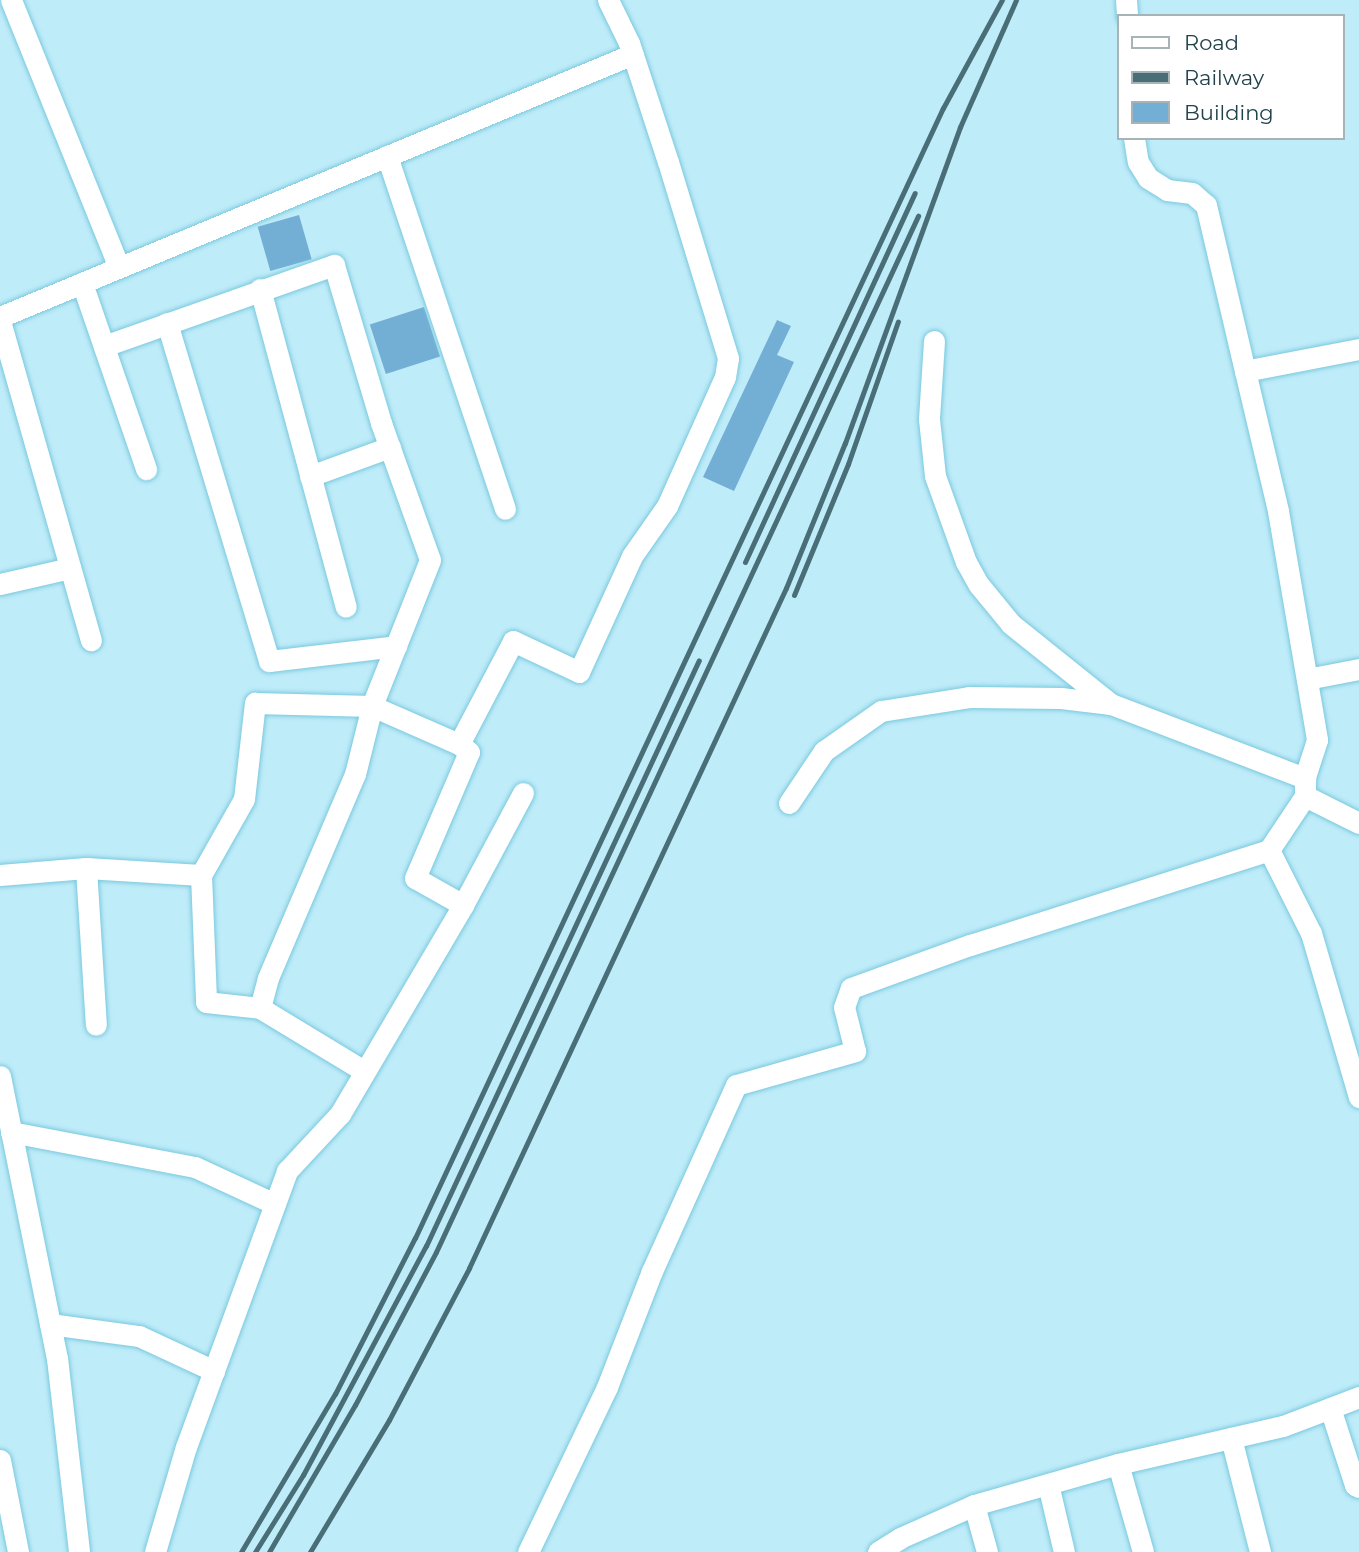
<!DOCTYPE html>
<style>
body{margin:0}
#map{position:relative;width:1359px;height:1552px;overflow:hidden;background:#bfecf9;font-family:Montserrat,sans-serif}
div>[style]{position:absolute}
.building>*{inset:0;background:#73afd5;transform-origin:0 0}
.roads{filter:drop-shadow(0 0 2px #7ac9de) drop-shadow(0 0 2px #7ac9de)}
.minor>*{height:21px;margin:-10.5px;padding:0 10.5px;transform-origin:10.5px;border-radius:10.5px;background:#fff}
.rail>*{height:5px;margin:-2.5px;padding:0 2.5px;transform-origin:2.5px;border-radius:2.5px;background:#4a6e78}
span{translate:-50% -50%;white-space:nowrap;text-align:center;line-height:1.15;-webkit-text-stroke:5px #fff;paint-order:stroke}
.legend{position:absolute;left:1117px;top:14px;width:228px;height:126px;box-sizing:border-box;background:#fff;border:2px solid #a6b3b7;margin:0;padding:9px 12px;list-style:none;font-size:21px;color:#21424b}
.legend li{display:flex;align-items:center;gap:14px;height:35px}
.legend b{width:35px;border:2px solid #a6b3b7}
</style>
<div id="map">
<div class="building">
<div style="left:299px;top:215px;width:46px;height:43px;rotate:74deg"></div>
<div style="left:424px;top:307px;width:52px;height:57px;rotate:72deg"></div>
<div style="clip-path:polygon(777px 320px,791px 326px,777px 355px,794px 362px,734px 491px,703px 477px)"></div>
</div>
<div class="roads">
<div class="minor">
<div style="left:11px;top:0;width:288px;rotate:68deg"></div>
<div style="left:1126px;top:0;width:16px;rotate:86deg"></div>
<div style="left:1134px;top:138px;width:24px;rotate:81deg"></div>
<div style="left:1138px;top:162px;width:19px;rotate:58deg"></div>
<div style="left:1148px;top:178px;width:22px;rotate:32deg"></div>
<div style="left:1167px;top:190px;width:25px;rotate:7deg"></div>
<div style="left:1192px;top:193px;width:18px;rotate:41deg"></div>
<div style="left:1206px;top:205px;width:171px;rotate:76.8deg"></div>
<div style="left:387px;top:156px;width:372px;rotate:71.5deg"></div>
<div style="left:82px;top:283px;width:197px;rotate:71deg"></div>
<div style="left:260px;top:289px;width:329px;rotate:74.9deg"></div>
<div style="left:0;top:317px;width:685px;rotate:-22.56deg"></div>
<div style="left:0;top:321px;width:332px;rotate:74.1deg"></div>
<div style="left:167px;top:323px;width:353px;rotate:73.2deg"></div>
<div style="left:269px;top:661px;width:128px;rotate:-6.7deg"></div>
<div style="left:934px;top:341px;width:78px;rotate:93.7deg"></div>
<div style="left:929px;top:419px;width:57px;rotate:84deg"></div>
<div style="left:935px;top:476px;width:91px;rotate:70.2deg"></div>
<div style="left:966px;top:562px;width:26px;rotate:61deg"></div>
<div style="left:979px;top:585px;width:50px;rotate:50.6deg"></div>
<div style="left:1011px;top:624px;width:128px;rotate:38.7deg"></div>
<div style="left:1111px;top:704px;width:208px;rotate:20.9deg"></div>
<div style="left:104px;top:346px;width:244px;rotate:-19.4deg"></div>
<div style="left:334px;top:265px;width:165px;rotate:73.4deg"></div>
<div style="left:381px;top:423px;width:145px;rotate:70.3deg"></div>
<div style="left:430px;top:560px;width:157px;rotate:111.7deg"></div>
<div style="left:372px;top:706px;width:95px;rotate:23.6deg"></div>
<div style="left:1359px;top:349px;width:116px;rotate:169.1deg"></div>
<div style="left:1245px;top:371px;width:144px;rotate:76.7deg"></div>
<div style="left:1278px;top:511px;width:232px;rotate:80.3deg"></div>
<div style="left:1317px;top:740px;width:40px;rotate:108deg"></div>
<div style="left:1305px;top:778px;width:18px;rotate:90deg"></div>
<div style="left:1305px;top:796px;width:65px;rotate:123.7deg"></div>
<div style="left:1269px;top:850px;width:93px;rotate:63.2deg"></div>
<div style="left:1311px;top:933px;width:171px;rotate:73.7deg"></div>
<div style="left:310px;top:476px;width:85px;rotate:-19.9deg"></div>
<div style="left:0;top:584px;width:72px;rotate:-12.9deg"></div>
<div style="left:1307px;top:679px;width:53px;rotate:-10.9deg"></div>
<div style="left:1305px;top:796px;width:60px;rotate:26.6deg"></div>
<div style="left:789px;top:803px;width:63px;rotate:-56.1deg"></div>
<div style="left:824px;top:751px;width:70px;rotate:-35.1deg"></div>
<div style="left:881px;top:711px;width:89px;rotate:-9deg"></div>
<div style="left:969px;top:697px;width:92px;rotate:0.6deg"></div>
<div style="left:1061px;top:698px;width:48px;rotate:7.1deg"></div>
<div style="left:86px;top:868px;width:157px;rotate:86.4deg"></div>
<div style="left:0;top:875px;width:86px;rotate:-4.7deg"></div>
<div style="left:86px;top:868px;width:115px;rotate:3.5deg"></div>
<div style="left:201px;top:875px;width:127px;rotate:87.7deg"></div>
<div style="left:206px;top:1002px;width:54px;rotate:6.3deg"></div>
<div style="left:260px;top:1008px;width:122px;rotate:31.2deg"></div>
<div style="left:201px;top:875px;width:87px;rotate:-60.5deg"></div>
<div style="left:244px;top:799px;width:97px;rotate:-83.5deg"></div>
<div style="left:255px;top:703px;width:117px;rotate:1.5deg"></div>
<div style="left:372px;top:706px;width:70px;rotate:104deg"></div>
<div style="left:355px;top:774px;width:222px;rotate:113.1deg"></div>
<div style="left:268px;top:978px;width:31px;rotate:105deg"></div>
<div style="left:463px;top:905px;width:55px;rotate:-150.6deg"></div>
<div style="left:415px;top:878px;width:137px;rotate:-66.8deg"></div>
<div style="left:469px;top:752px;width:13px;rotate:-141deg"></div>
<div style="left:459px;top:744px;width:116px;rotate:-62.3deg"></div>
<div style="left:513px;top:641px;width:73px;rotate:25.2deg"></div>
<div style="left:579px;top:672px;width:128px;rotate:-65.4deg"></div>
<div style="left:632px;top:556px;width:61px;rotate:-55deg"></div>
<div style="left:667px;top:506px;width:141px;rotate:-65.8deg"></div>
<div style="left:725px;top:377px;width:19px;rotate:-81deg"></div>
<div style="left:728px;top:358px;width:205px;rotate:-107deg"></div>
<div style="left:668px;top:162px;width:125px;rotate:-108.1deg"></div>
<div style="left:629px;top:43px;width:48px;rotate:-116deg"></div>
<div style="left:0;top:1076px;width:288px;rotate:78.6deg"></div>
<div style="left:57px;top:1358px;width:195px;rotate:83.5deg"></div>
<div style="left:11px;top:1132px;width:187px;rotate:10.8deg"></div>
<div style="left:195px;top:1167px;width:88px;rotate:24.8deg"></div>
<div style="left:50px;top:1324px;width:90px;rotate:7.7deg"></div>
<div style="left:139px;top:1336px;width:83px;rotate:25deg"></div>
<div style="left:1330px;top:1408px;width:81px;rotate:72deg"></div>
<div style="left:1355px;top:1485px;width:4px;rotate:27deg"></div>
<div style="left:1231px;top:1438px;width:118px;rotate:75.7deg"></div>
<div style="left:0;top:1460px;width:94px;rotate:78.9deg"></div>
<div style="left:1118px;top:1464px;width:91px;rotate:74.1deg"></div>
<div style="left:1048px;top:1484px;width:70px;rotate:76.8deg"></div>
<div style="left:974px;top:1505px;width:49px;rotate:74.5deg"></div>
<div style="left:155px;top:1552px;width:109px;rotate:-73.6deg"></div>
<div style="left:186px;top:1447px;width:294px;rotate:-69.9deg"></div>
<div style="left:287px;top:1171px;width:78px;rotate:-47.1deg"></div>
<div style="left:340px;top:1114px;width:243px;rotate:-59.5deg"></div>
<div style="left:463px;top:905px;width:127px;rotate:-61.8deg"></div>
<div style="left:528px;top:1552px;width:183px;rotate:-64.4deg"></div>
<div style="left:607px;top:1387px;width:124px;rotate:-68.8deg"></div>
<div style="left:652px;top:1271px;width:204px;rotate:-65.7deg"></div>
<div style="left:736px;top:1085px;width:124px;rotate:-15.9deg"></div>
<div style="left:855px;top:1051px;width:45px;rotate:-104deg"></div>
<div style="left:844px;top:1007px;width:20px;rotate:-70deg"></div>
<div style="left:851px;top:988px;width:127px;rotate:-19.9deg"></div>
<div style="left:970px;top:945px;width:314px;rotate:-17.6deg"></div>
<div style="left:878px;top:1552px;width:26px;rotate:-32deg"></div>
<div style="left:900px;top:1538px;width:81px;rotate:-24deg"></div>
<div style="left:974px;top:1505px;width:150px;rotate:-15.9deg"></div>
<div style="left:1118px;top:1464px;width:169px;rotate:-13deg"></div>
<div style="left:1283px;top:1426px;width:81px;rotate:-20.9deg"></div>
</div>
</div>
<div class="rail">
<div style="left:745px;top:562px;width:406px;rotate:-65.3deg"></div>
<div style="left:794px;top:595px;width:142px;rotate:-67.6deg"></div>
<div style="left:848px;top:464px;width:151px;rotate:-70.7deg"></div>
<div style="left:241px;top:1552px;width:184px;rotate:-59.3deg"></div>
<div style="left:335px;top:1394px;width:175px;rotate:-62.9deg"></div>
<div style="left:415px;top:1238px;width:1247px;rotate:-64.96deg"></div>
<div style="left:943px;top:108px;width:123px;rotate:-61.4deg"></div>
<div style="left:255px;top:1552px;width:91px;rotate:-58.1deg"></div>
<div style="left:303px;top:1475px;width:260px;rotate:-61.8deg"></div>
<div style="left:426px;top:1246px;width:646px;rotate:-65.02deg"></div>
<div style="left:269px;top:1552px;width:170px;rotate:-59.7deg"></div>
<div style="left:355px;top:1405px;width:173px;rotate:-62.1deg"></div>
<div style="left:436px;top:1252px;width:1143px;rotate:-65.05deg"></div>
<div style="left:310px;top:1552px;width:154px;rotate:-59.1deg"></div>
<div style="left:389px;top:1420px;width:172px;rotate:-62.2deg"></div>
<div style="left:469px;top:1268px;width:750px;rotate:-65.01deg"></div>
<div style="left:786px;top:588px;width:157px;rotate:-67.9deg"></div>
<div style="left:845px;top:443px;width:336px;rotate:-70deg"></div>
<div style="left:960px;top:127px;width:139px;rotate:-66.2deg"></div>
</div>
<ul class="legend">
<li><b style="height:9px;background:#fff"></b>Road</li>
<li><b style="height:9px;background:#4a6e78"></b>Railway</li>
<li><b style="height:19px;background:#73afd5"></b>Building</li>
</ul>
</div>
